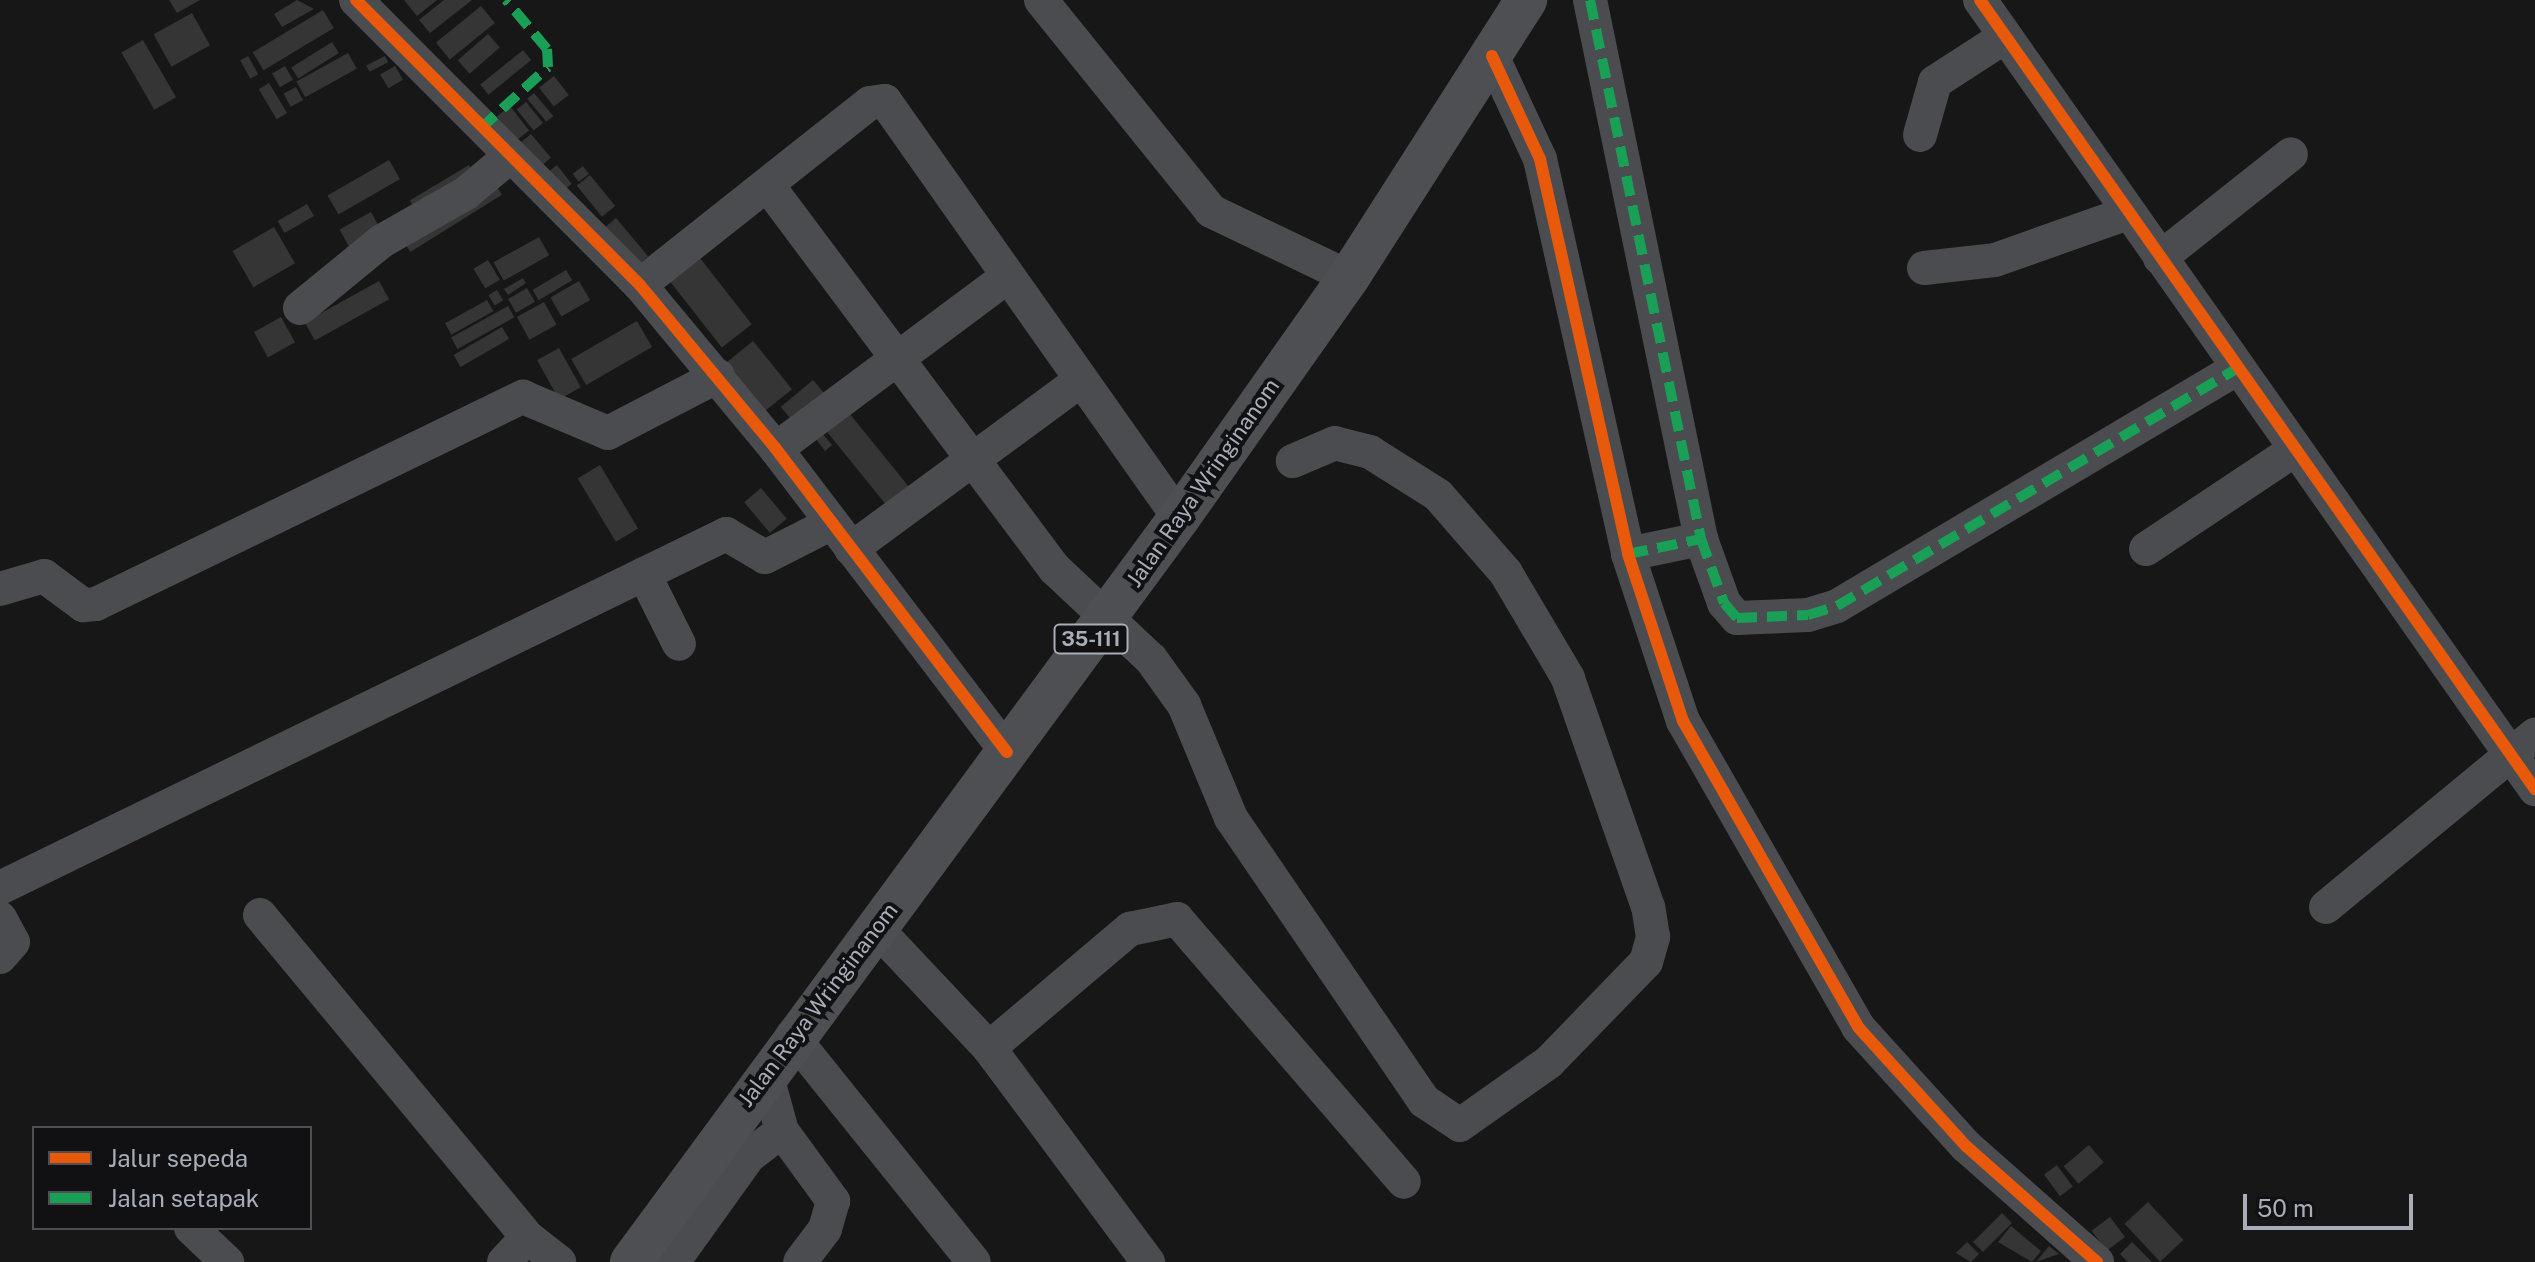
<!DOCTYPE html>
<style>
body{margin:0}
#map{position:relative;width:2535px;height:1262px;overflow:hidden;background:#171717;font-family:"Public Sans",sans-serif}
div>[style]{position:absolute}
.building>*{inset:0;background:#353536;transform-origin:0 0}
.minor>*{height:34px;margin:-17px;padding:0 17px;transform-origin:17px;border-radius:17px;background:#4b4c50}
.major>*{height:42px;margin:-21px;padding:0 21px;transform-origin:21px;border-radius:21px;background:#4d4f52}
.quiet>*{height:10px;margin-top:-5px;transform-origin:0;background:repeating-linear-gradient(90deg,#1a9f57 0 20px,transparent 0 30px)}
.cycleway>*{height:12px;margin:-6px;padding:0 6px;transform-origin:6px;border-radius:6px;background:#e8590c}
span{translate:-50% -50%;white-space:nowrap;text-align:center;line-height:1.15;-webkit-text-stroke:8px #111113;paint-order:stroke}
.shield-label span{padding:2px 6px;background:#111113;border:2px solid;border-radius:6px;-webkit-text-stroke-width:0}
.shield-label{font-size:20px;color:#a8adb8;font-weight:700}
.street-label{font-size:22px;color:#a8adb8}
.legend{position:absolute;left:32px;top:1126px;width:280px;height:104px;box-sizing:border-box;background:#111113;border:2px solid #4d4f55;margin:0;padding:10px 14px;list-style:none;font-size:24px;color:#a8adb8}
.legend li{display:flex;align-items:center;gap:16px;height:40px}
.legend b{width:40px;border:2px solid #4d4f55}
.scale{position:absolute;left:2243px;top:1194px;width:170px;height:36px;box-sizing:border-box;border:4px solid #a8adb8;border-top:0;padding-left:10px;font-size:24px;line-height:28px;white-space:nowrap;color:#a8adb8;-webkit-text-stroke:6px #111113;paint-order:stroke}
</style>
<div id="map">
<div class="building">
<div style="clip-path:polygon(169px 0,200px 0,177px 13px)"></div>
<div style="clip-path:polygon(297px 0,314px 9px,282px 27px,274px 14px)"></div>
<div style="clip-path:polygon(404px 0,437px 0,417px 16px)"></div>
<div style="clip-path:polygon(444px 0,472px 0,430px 33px,419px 20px)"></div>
<div style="left:481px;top:6px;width:22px;height:58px;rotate:51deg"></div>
<div style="left:323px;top:10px;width:21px;height:82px;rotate:59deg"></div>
<div style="left:192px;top:13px;width:37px;height:44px;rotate:61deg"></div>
<div style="left:488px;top:34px;width:18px;height:40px;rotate:49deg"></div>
<div style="left:143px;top:40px;width:66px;height:25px;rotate:60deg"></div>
<div style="left:332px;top:42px;width:13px;height:48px;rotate:58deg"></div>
<div style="left:523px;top:50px;width:13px;height:55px;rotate:51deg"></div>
<div style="left:348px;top:53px;width:18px;height:59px;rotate:61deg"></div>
<div style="left:248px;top:56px;width:21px;height:9px;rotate:61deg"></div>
<div style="left:385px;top:56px;width:7px;height:21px;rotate:63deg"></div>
<div style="left:285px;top:66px;width:16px;height:15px;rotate:60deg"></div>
<div style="left:395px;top:66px;width:16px;height:17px;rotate:60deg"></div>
<div style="left:554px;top:76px;width:24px;height:19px;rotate:52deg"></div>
<div style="left:269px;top:83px;width:35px;height:12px;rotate:59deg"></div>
<div style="left:296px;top:87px;width:15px;height:14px;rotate:62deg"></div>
<div style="left:534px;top:93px;width:30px;height:9px;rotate:50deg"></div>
<div style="left:526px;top:102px;width:27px;height:12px;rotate:51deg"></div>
<div style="left:510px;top:106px;width:31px;height:17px;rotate:52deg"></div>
<div style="left:531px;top:134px;width:31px;height:16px;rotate:50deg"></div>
<div style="left:389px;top:160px;width:22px;height:71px;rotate:60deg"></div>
<div style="left:469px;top:165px;width:17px;height:69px;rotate:59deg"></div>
<div style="left:557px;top:165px;width:24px;height:16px;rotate:52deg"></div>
<div style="left:583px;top:166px;width:10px;height:13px;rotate:53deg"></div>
<div style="left:590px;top:175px;width:40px;height:17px;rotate:51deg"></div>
<div style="left:494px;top:182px;width:15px;height:108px;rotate:58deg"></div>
<div style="left:307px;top:204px;width:14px;height:34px;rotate:60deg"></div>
<div style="left:371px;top:212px;width:25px;height:36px;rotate:61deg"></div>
<div style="left:616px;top:218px;width:50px;height:15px;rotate:50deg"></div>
<div style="left:274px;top:227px;width:42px;height:48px;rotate:60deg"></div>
<div style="left:539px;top:237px;width:21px;height:52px;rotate:61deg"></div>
<div style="left:700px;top:258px;width:84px;height:38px;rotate:52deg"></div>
<div style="left:488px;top:260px;width:23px;height:17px;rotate:59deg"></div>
<div style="left:566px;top:270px;width:12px;height:39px;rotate:59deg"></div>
<div style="clip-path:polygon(523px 278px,526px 283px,508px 295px,504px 289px)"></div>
<div style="left:379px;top:281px;width:21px;height:85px;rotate:61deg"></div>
<div style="left:579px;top:281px;width:22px;height:33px;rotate:60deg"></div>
<div style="left:527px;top:288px;width:16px;height:22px;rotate:60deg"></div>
<div style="left:497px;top:290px;width:12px;height:10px;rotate:59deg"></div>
<div style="left:487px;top:300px;width:13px;height:48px;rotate:61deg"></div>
<div style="left:544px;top:302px;width:26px;height:31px;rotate:61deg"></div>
<div style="left:508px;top:306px;width:13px;height:65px;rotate:61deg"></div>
<div style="left:281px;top:317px;width:29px;height:31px;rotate:61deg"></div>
<div style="left:637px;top:321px;width:30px;height:76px;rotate:60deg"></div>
<div style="left:502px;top:327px;width:14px;height:56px;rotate:60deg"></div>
<div style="left:753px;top:341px;width:62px;height:38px;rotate:51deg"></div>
<div style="left:559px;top:348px;width:45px;height:25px;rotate:61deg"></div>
<div style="left:813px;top:380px;width:23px;height:42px;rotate:50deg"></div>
<div style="left:841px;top:403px;width:111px;height:29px;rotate:51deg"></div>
<div style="clip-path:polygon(815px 425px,832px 445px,825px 451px,809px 430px)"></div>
<div style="left:600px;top:465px;width:74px;height:26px;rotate:59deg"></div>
<div style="left:761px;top:488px;width:40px;height:22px;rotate:50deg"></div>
<div style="left:2089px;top:1145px;width:23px;height:33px;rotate:50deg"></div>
<div style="left:2057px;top:1165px;width:27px;height:16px;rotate:54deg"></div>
<div style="left:2148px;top:1202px;width:52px;height:32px;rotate:47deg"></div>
<div style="left:2002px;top:1213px;width:14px;height:41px;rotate:45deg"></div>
<div style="left:2110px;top:1217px;width:25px;height:23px;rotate:53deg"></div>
<div style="clip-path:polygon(2011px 1226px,2041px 1251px,2032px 1262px,1998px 1242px)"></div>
<div style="clip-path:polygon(1967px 1242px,1979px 1254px,1971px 1262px,1956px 1253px)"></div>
<div style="clip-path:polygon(2132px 1242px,2152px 1262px,2128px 1262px,2120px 1254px)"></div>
<div style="clip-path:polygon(2049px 1246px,2059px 1254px,2036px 1262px)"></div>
</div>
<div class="minor">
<div style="left:356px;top:0;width:402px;rotate:45.1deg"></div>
<div style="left:640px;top:285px;width:213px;rotate:50.3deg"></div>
<div style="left:776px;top:449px;width:381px;rotate:52.7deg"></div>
<div style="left:1041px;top:0;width:271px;rotate:51.1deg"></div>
<div style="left:1211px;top:211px;width:153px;rotate:25.6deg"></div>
<div style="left:1590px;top:0;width:550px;rotate:78.36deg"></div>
<div style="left:1701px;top:539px;width:68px;rotate:70.2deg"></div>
<div style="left:1724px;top:603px;width:20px;rotate:49deg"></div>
<div style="left:1737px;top:618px;width:71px;rotate:-2.4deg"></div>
<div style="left:1808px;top:615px;width:30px;rotate:-17deg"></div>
<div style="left:1837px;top:606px;width:463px;rotate:-30.7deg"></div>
<div style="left:1980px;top:0;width:965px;rotate:54.88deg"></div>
<div style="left:1492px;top:56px;width:114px;rotate:65deg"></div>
<div style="left:1540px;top:159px;width:405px;rotate:77.4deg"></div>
<div style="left:1628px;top:554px;width:176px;rotate:71.8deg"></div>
<div style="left:1683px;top:721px;width:353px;rotate:60.2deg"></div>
<div style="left:1858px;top:1027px;width:161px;rotate:47.8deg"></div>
<div style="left:1966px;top:1146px;width:175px;rotate:41.5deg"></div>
<div style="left:1920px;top:135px;width:55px;rotate:-74.2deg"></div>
<div style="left:1935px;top:82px;width:81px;rotate:-32.9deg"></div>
<div style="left:769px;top:187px;width:477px;rotate:53.2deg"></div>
<div style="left:1055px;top:569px;width:132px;rotate:43.2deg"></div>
<div style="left:1151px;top:659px;width:57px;rotate:54.3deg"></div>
<div style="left:1184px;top:705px;width:122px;rotate:67.4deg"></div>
<div style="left:1231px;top:818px;width:343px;rotate:55.7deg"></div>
<div style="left:1424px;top:1101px;width:43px;rotate:33.7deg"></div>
<div style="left:1460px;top:1125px;width:109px;rotate:-35.3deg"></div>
<div style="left:1549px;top:1062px;width:139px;rotate:-45.9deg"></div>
<div style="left:1646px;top:962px;width:26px;rotate:-74deg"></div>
<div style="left:1653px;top:937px;width:30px;rotate:-99deg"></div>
<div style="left:1648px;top:907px;width:243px;rotate:-109.3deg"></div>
<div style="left:1568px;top:678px;width:122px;rotate:-120.6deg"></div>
<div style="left:1506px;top:573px;width:103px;rotate:-131.1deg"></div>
<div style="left:1438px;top:495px;width:80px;rotate:-147.7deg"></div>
<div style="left:1370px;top:452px;width:36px;rotate:-166deg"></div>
<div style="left:1335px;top:443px;width:46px;rotate:156.8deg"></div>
<div style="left:2160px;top:258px;width:167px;rotate:-38.4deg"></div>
<div style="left:1924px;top:268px;width:71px;rotate:-6.4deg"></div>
<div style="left:1995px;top:260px;width:138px;rotate:-19.5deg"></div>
<div style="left:640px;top:285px;width:293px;rotate:-38.4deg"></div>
<div style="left:870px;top:103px;width:15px;rotate:-8deg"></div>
<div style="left:885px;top:101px;width:510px;rotate:54.81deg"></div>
<div style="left:300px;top:308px;width:106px;rotate:-39.3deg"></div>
<div style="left:382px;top:241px;width:97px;rotate:-29.7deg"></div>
<div style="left:466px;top:193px;width:55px;rotate:-39.8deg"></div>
<div style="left:776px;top:449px;width:289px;rotate:-36.7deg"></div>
<div style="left:851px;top:549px;width:285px;rotate:-36.3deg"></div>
<div style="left:2146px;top:549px;width:177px;rotate:-33.7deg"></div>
<div style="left:1628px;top:554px;width:75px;rotate:-11.6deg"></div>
<div style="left:644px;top:574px;width:78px;rotate:63.4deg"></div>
<div style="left:0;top:589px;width:46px;rotate:-16.5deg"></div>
<div style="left:44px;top:576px;width:49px;rotate:36.6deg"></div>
<div style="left:83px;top:605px;width:13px;rotate:-4deg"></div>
<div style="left:96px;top:604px;width:475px;rotate:-25.9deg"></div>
<div style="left:523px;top:397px;width:92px;rotate:23deg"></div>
<div style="left:608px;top:433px;width:124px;rotate:-27.4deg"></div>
<div style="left:0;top:888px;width:808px;rotate:-25.99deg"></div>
<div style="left:726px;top:534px;width:45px;rotate:30.5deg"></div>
<div style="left:765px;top:557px;width:75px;rotate:-26.9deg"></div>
<div style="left:2326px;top:907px;width:271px;rotate:-39.5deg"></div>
<div style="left:260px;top:915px;width:418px;rotate:50.3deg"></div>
<div style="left:527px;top:1237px;width:41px;rotate:38deg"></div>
<div style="left:0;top:918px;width:27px;rotate:62deg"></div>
<div style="left:13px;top:942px;width:20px;rotate:131deg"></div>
<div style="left:875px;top:927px;width:166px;rotate:46.7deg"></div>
<div style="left:989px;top:1048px;width:267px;rotate:53.4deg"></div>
<div style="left:792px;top:1036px;width:290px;rotate:51.2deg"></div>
<div style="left:989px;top:1048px;width:185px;rotate:-40.2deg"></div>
<div style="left:1130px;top:929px;width:48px;rotate:-12deg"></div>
<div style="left:1177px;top:919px;width:347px;rotate:49.2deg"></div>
<div style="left:766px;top:1073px;width:60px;rotate:74.6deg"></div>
<div style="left:782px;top:1131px;width:87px;rotate:53.9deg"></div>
<div style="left:833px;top:1201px;width:29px;rotate:106deg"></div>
<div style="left:825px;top:1229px;width:41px;rotate:127.1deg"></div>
<div style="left:191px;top:1228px;width:50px;rotate:43.4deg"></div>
<div style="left:504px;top:1262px;width:34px;rotate:-47deg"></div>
<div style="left:673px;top:1262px;width:130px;rotate:-54.4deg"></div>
<div style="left:749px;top:1156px;width:41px;rotate:-37.1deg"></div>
</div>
<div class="major">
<div style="left:631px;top:1262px;width:924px;rotate:-53.63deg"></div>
<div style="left:1179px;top:518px;width:295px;rotate:-54.8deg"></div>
<div style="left:1349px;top:277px;width:329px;rotate:-57.4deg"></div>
</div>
<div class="quiet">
<div style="left:1590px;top:0;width:550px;rotate:78.36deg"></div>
<div style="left:1701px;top:539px;width:68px;rotate:70.2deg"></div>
<div style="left:1724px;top:603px;width:20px;rotate:49deg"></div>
<div style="left:1737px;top:618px;width:71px;rotate:-2.4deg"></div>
<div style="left:1808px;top:615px;width:30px;rotate:-17deg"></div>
<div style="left:1837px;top:606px;width:463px;rotate:-30.7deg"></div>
<div style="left:480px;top:129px;width:92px;rotate:-42.4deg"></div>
<div style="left:548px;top:67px;width:18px;rotate:-93deg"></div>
<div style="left:547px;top:49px;width:64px;rotate:-129.9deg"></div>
<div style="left:1628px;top:554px;width:75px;rotate:-11.6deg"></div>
</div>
<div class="cycleway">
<div style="left:356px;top:0;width:402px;rotate:45.1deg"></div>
<div style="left:640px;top:285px;width:213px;rotate:50.3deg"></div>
<div style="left:776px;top:449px;width:381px;rotate:52.7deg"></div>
<div style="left:1980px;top:0;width:965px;rotate:54.88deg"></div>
<div style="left:1492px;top:56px;width:114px;rotate:65deg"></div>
<div style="left:1540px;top:159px;width:405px;rotate:77.4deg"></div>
<div style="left:1628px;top:554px;width:176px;rotate:71.8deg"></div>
<div style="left:1683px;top:721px;width:353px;rotate:60.2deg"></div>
<div style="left:1858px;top:1027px;width:161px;rotate:47.8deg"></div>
<div style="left:1966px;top:1146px;width:175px;rotate:41.5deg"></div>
</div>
<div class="shield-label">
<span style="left:1091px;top:639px">35-111</span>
</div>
<div class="street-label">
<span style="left:1203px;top:483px;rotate:-55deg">Jalan Raya Wringinanom</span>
<span style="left:818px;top:1005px;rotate:-53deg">Jalan Raya Wringinanom</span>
</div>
<ul class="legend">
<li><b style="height:10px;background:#e8590c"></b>Jalur sepeda</li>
<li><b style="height:10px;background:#1a9f57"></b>Jalan setapak</li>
</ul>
<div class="scale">50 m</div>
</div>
